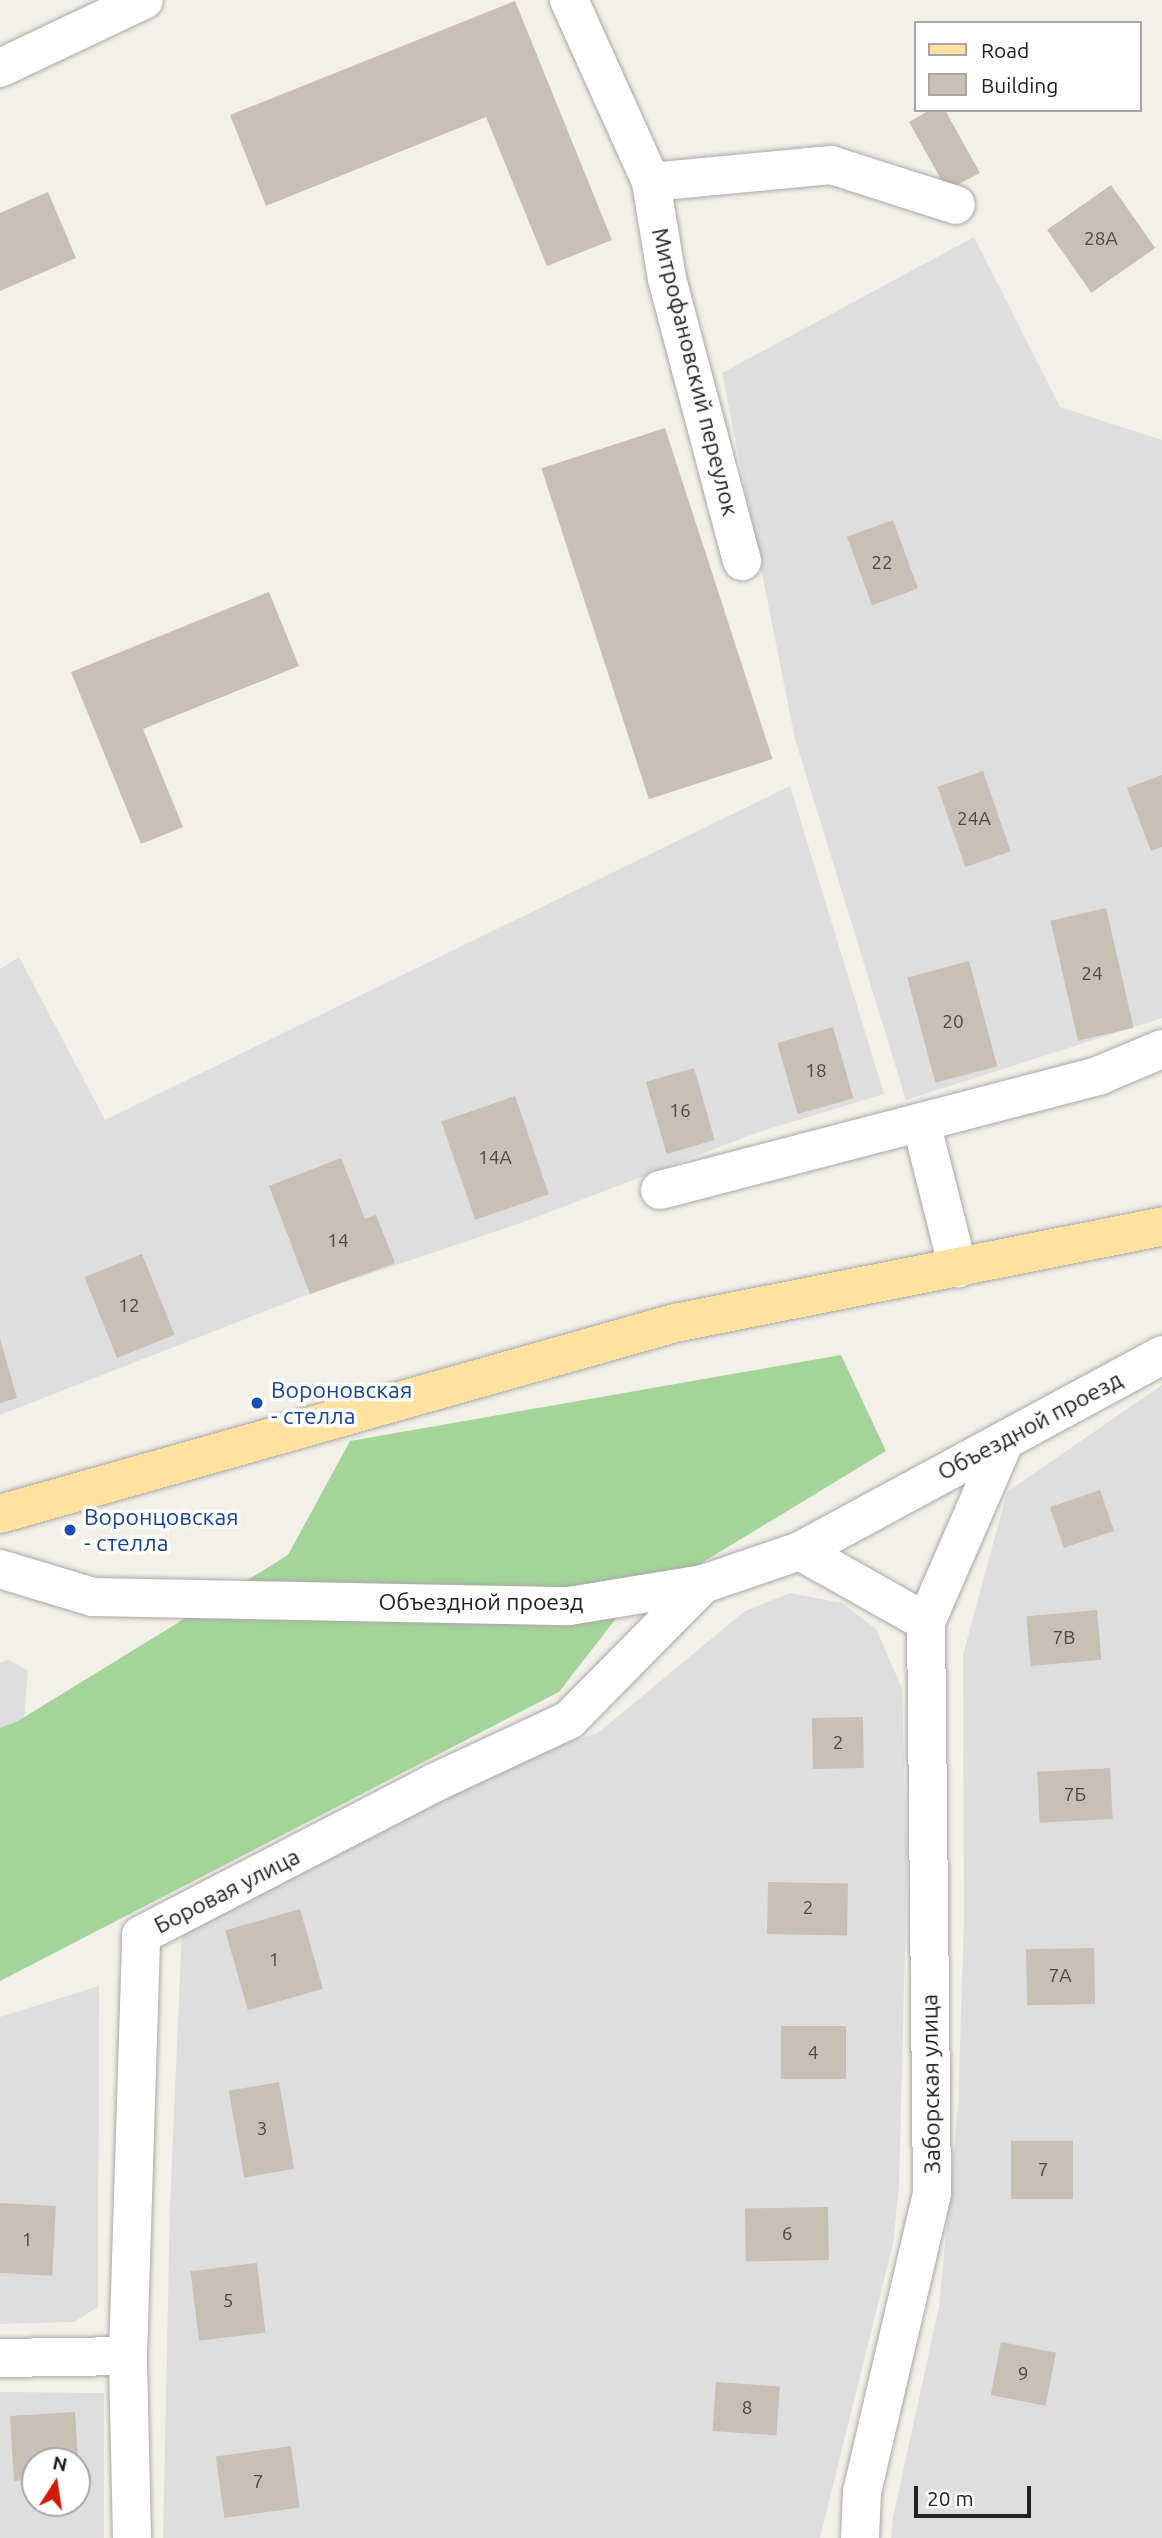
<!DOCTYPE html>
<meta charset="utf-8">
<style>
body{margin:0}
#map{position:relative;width:1162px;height:2538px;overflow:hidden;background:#f2f0e8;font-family:Ubuntu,sans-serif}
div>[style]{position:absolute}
.residential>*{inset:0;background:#dfdede}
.forest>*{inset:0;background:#a4d499}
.building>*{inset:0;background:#c8bfb6;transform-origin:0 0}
.roads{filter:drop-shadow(0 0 2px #a8a8a8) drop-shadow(0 0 2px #a8a8a8)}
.minor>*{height:38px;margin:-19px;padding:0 19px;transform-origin:19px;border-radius:19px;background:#fff}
.major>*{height:38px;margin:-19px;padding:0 19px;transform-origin:19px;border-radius:19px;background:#ffe1a0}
.dots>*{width:19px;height:19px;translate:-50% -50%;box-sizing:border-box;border:4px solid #fff;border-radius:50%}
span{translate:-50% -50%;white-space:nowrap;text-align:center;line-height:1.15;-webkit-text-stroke:7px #fff;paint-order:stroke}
.number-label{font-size:19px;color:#4b4846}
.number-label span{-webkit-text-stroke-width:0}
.street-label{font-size:23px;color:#212121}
.transit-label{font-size:23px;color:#164399}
.left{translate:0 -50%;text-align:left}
.legend{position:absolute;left:914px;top:21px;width:228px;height:91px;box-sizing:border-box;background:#fff;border:2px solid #a6a6a6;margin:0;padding:9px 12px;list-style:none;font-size:21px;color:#212121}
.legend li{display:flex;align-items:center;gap:14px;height:35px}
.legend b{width:35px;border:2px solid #a6a6a6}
.north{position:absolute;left:21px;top:2447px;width:70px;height:70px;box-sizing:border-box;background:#fff;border:2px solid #a6a6a6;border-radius:50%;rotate:12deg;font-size:19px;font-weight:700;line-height:28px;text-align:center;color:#212121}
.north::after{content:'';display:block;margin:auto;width:24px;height:32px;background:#d31900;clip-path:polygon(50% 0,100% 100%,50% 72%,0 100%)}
.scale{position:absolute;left:914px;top:2486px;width:117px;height:32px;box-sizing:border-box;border:4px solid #212121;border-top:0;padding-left:9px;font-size:21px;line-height:24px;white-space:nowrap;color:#212121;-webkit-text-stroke:5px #fff;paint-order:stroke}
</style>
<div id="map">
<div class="residential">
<div style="clip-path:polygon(974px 237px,1060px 407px,1162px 440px,1162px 1018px,906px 1100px,795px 739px,722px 373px)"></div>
<div style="clip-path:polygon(790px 786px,884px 1094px,759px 1132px,518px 1224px,304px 1296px,0 1415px,0 969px,19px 957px,105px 1120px)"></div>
<div style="clip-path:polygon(1162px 1385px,1162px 2538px,891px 2538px,893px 2517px,939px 2307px,958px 2107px,964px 1921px,963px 1655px,1007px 1492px)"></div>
<div style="clip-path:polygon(790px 1593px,842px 1603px,876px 1629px,902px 1688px,907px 1869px,899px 2187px,893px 2244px,820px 2538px,163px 2538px,170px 2206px,182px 1929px,536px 1753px,598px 1733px,745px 1611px)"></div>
<div style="clip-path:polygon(8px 1660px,28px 1670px,23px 1730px,0 1737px,0 1663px)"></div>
<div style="clip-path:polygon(99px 1986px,98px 2307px,74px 2322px,0 2324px,0 2017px)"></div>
<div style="clip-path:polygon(evenodd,0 2392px,104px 2393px,104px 2538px,0 2538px,0 2392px,35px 2461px,77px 2461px,77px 2503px,35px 2503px,35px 2461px)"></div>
</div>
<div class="forest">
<div style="clip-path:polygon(841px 1355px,886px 1451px,621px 1612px,559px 1692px,0 1981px,0 1728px,18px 1721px,288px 1555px,350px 1441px)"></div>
</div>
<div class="building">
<div style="clip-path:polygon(515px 1px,612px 240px,547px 266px,486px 117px,266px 206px,230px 115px)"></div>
<div style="clip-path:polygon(930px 110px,945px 110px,980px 173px,947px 190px,909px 122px)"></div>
<div style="left:1111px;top:185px;width:77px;height:78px;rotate:55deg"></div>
<div style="clip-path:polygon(48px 192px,76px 258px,0 291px,0 213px)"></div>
<div style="left:665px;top:428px;width:348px;height:130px;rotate:72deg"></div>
<div style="left:893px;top:520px;width:73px;height:49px;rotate:70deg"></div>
<div style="clip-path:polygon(269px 592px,299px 666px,143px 729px,183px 827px,141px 844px,71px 672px)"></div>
<div style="left:983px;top:771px;width:85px;height:48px;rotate:71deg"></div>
<div style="clip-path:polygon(1162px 775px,1162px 847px,1151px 851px,1127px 788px)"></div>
<div style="left:1106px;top:908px;width:123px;height:57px;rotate:77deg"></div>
<div style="left:969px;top:961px;width:109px;height:64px;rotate:75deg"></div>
<div style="left:833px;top:1027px;width:74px;height:58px;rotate:74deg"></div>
<div style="left:694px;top:1068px;width:75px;height:50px;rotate:74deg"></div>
<div style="left:515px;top:1096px;width:104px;height:78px;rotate:71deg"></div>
<div style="clip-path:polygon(341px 1158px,365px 1219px,376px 1215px,395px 1263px,310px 1294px,269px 1186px)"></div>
<div style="left:142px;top:1254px;width:87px;height:62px;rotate:68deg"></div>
<div style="clip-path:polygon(0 1339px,17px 1398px,0 1403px)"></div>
<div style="left:1100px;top:1490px;width:43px;height:53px;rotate:71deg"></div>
<div style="left:1097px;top:1610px;width:50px;height:71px;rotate:85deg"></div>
<div style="left:863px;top:1717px;width:51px;height:51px;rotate:89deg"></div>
<div style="left:1110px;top:1768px;width:51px;height:73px;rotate:87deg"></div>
<div style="left:768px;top:1882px;width:80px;height:52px;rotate:1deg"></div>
<div style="left:300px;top:1909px;width:83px;height:78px;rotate:74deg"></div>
<div style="left:1094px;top:1948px;width:56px;height:68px;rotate:89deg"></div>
<div style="left:781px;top:2026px;width:65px;height:53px"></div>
<div style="left:279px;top:2082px;width:88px;height:51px;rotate:80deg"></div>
<div style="left:1011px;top:2141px;width:62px;height:58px"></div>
<div style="left:0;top:2203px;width:56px;height:70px;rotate:3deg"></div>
<div style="left:828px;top:2207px;width:53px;height:83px;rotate:89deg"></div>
<div style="left:257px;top:2263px;width:70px;height:67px;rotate:83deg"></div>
<div style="left:1001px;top:2342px;width:56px;height:54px;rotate:11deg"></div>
<div style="left:716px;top:2382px;width:64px;height:49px;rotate:4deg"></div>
<div style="clip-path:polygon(75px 2412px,78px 2461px,35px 2461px,35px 2479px,14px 2481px,10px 2416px)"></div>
<div style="left:291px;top:2446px;width:62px;height:76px;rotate:82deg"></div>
</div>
<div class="roads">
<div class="minor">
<div style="left:569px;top:0;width:200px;rotate:65.7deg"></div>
<div style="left:651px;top:182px;width:98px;rotate:80.6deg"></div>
<div style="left:667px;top:279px;width:292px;rotate:75.1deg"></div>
<div style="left:0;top:68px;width:159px;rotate:-25.3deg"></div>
<div style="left:651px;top:182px;width:181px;rotate:-5.4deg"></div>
<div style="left:831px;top:165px;width:131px;rotate:17.7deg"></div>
<div style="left:921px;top:1122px;width:151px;rotate:75.8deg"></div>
<div style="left:660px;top:1190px;width:455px;rotate:-14.6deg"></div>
<div style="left:1100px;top:1075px;width:67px;rotate:-22.8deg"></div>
<div style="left:800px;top:1551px;width:145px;rotate:29.4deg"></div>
<div style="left:0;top:1569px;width:97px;rotate:16.8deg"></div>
<div style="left:93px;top:1597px;width:476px;rotate:1.1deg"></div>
<div style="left:569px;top:1606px;width:136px;rotate:-9.3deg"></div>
<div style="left:703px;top:1584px;width:102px;rotate:-18.8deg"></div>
<div style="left:800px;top:1551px;width:412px;rotate:-28.4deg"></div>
<div style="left:0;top:2358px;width:128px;rotate:-0.9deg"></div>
<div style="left:132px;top:2538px;width:182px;rotate:-91.3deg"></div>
<div style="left:128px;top:2356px;width:421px;rotate:-88.2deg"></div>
<div style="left:141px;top:1935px;width:332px;rotate:-27.4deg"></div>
<div style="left:436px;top:1782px;width:147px;rotate:-25deg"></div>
<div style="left:569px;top:1720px;width:191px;rotate:-45.4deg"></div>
<div style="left:860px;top:2538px;width:46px;rotate:-87.5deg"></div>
<div style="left:862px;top:2492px;width:307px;rotate:-76.8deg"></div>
<div style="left:932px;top:2193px;width:571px;rotate:-90.6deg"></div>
<div style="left:926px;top:1622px;width:198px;rotate:-66.5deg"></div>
</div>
<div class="major">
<div style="left:0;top:1514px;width:702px;rotate:-15.8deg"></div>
<div style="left:675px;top:1323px;width:496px;rotate:-11.2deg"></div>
</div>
</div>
<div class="dots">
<div style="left:257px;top:1403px;background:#1a4fb4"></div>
<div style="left:70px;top:1530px;background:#1a4fb4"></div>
</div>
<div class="number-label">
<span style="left:1101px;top:239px">28А</span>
<span style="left:882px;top:563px">22</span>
<span style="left:974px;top:819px">24А</span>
<span style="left:1092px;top:974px">24</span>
<span style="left:953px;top:1022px">20</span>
<span style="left:816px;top:1071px">18</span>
<span style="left:680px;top:1111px">16</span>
<span style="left:495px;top:1158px">14А</span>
<span style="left:338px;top:1241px">14</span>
<span style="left:129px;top:1306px">12</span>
<span style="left:1064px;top:1638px">7В</span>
<span style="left:838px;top:1743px">2</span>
<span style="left:1075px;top:1795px">7Б</span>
<span style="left:808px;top:1908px">2</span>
<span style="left:274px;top:1960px">1</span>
<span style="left:1060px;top:1976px">7А</span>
<span style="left:813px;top:2053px">4</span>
<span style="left:262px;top:2129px">3</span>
<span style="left:1043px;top:2170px">7</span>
<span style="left:787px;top:2234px">6</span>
<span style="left:27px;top:2240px">1</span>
<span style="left:228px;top:2301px">5</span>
<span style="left:1023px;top:2374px">9</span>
<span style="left:747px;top:2408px">8</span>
<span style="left:258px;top:2482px">7</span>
</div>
<div class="street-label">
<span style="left:695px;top:372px;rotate:76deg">Митрофановский переулок</span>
<span style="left:1030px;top:1426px;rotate:-28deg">Объездной проезд</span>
<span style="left:481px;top:1602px">Объездной проезд</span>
<span style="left:227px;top:1891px;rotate:-27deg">Боровая улица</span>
<span style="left:931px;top:2084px;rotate:-91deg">Заборская улица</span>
</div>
<div class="transit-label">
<span class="left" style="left:271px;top:1403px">Вороновская<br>- стелла</span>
<span class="left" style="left:84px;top:1530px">Воронцовская<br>- стелла</span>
</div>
<ul class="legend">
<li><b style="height:9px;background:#ffe1a0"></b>Road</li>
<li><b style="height:19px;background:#c8bfb6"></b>Building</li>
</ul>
<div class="north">N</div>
<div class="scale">20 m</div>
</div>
